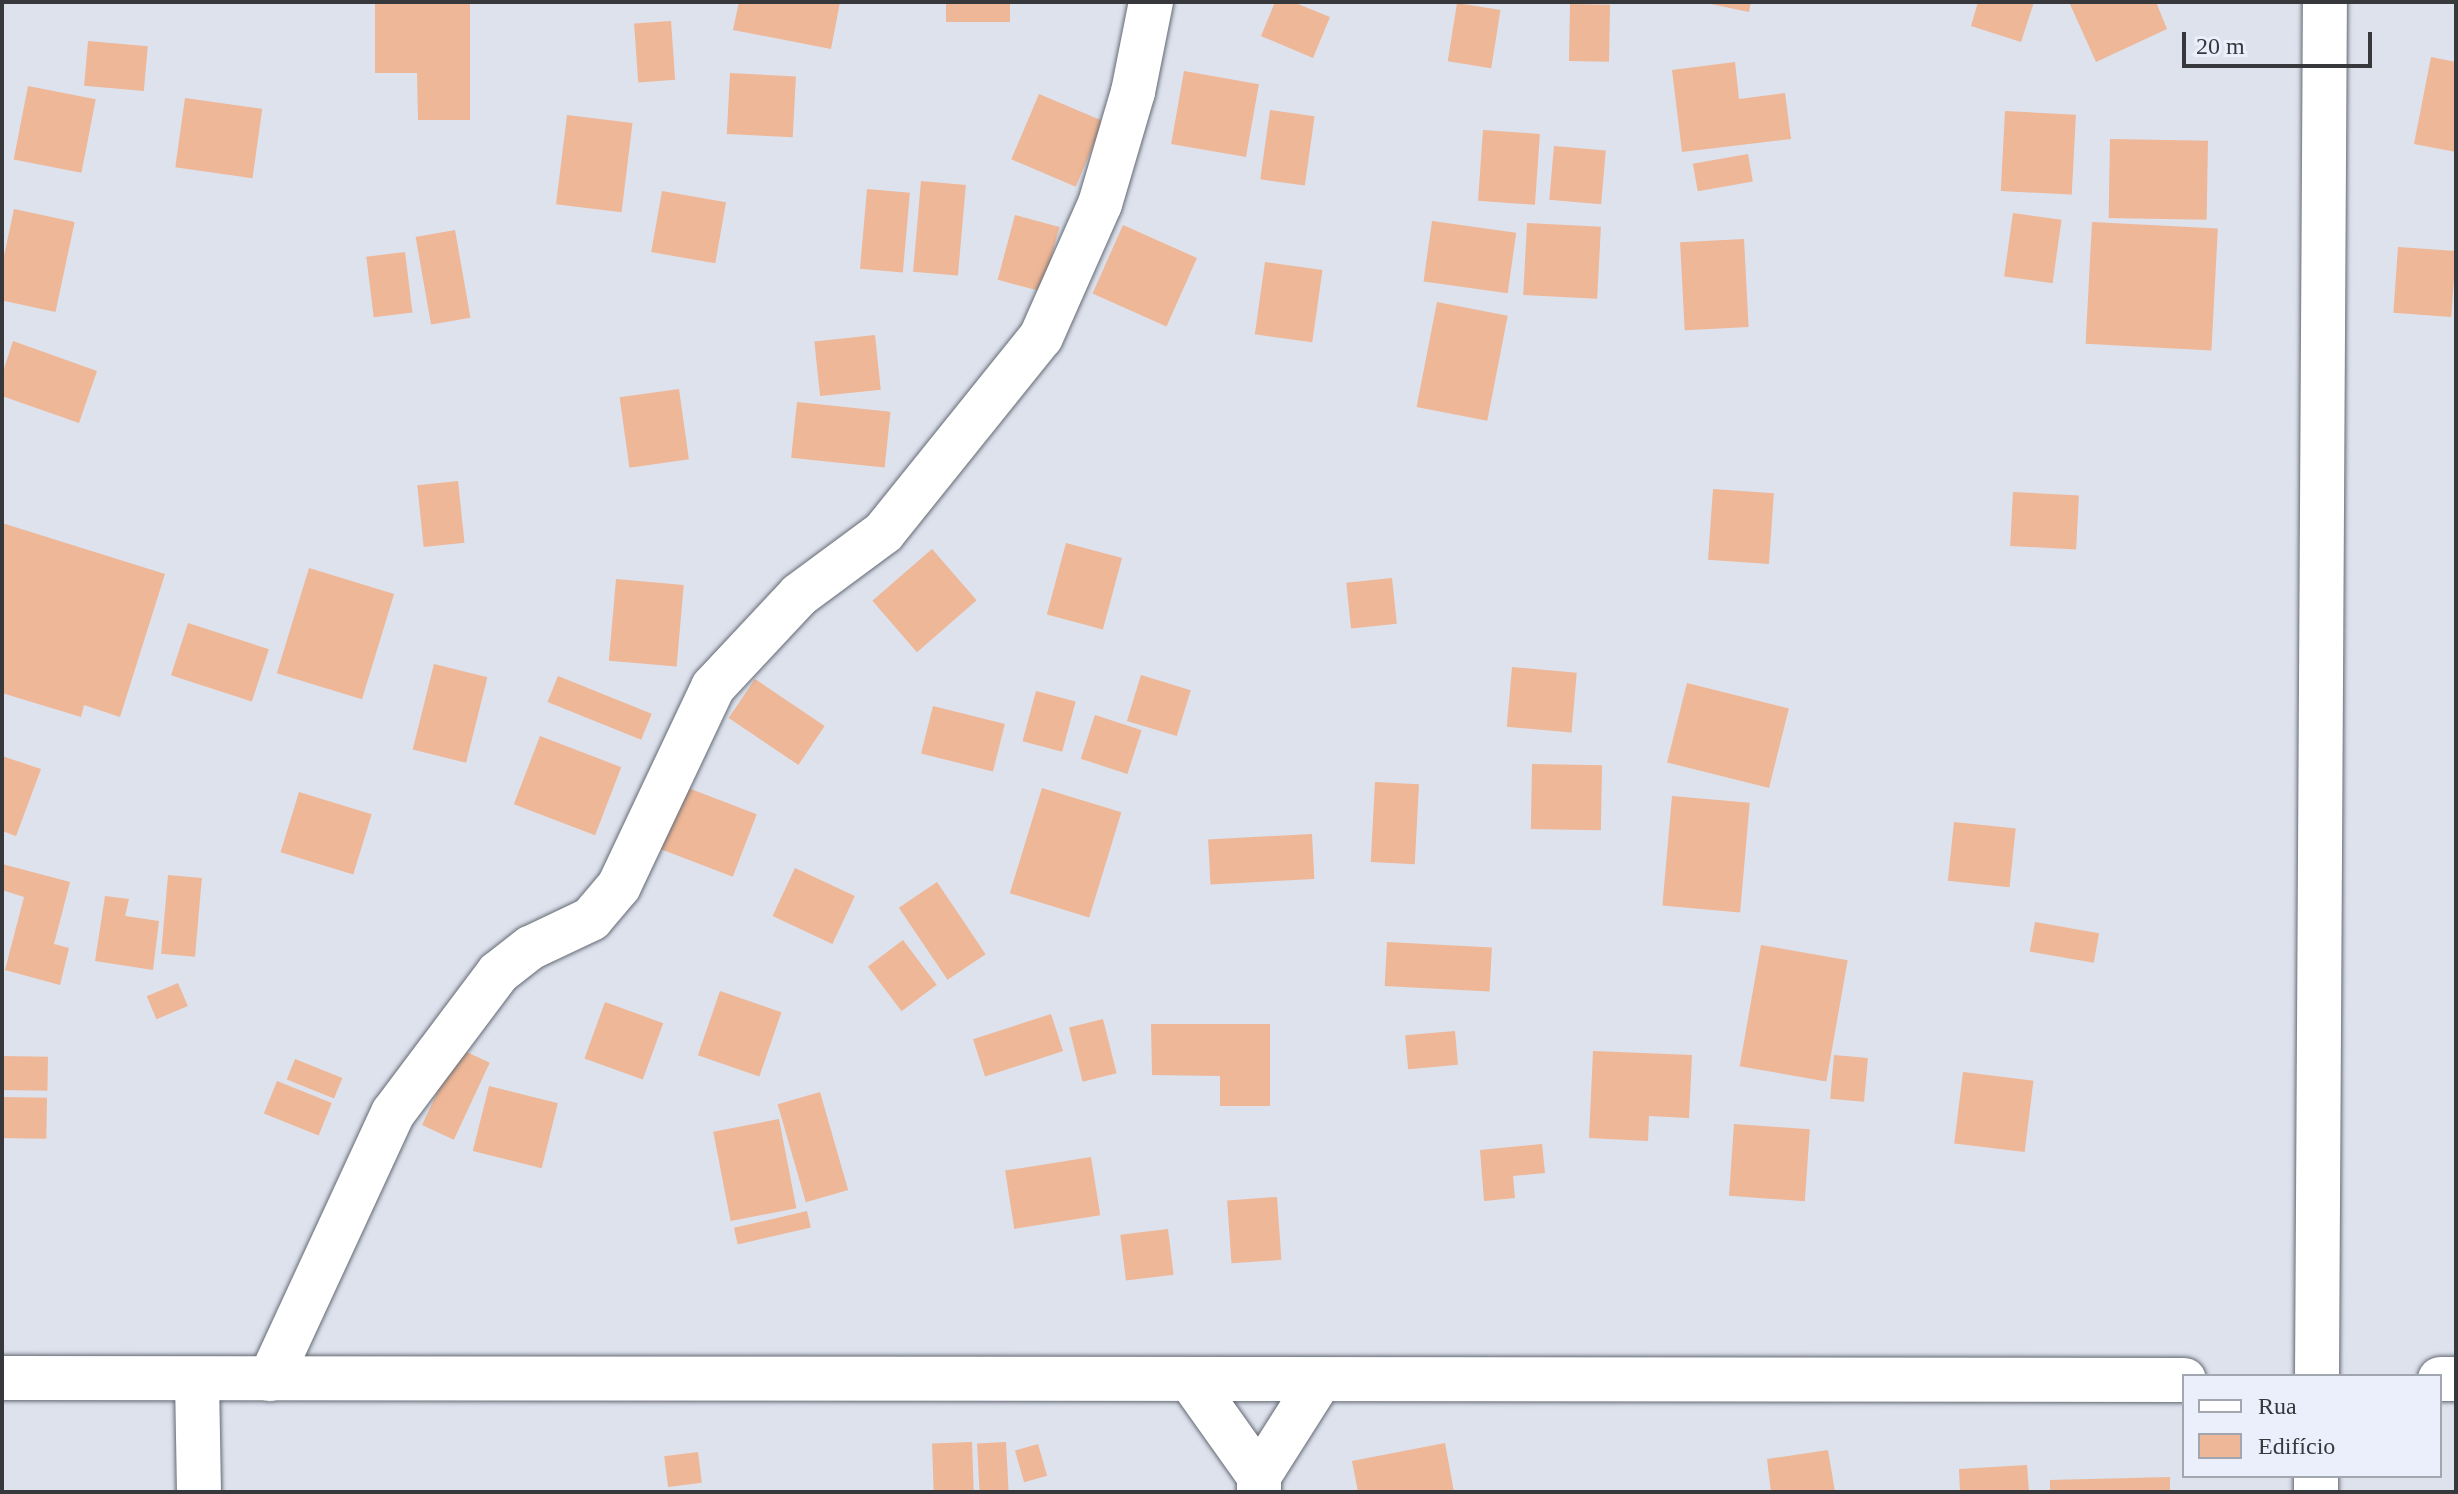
<!DOCTYPE html>
<meta charset="utf-8">
<style>
body{margin:0}
#map{position:relative;width:2458px;height:1494px;overflow:hidden;background:#dde2ed;font-family:Georgia,serif}
div>[style]{position:absolute}
.building>*{inset:0;background:#eeb797;transform-origin:0 0}
.roads{filter:drop-shadow(0 0 2px #646973) drop-shadow(0 0 2px #646973)}
.minor>*{height:44px;margin:-22px;padding:0 22px;transform-origin:22px;border-radius:22px;background:#fff}
span{translate:-50% -50%;white-space:nowrap;text-align:center;line-height:1.15;-webkit-text-stroke:7px #eaeffb;paint-order:stroke}
.frame{position:absolute;inset:0;border:4px solid #36383c;pointer-events:none}
.legend{position:absolute;left:2182px;top:1374px;width:260px;height:104px;box-sizing:border-box;background:#eaeffb;border:2px solid #a2a6af;margin:0;padding:10px 14px;list-style:none;font-size:24px;color:#36383c}
.legend li{display:flex;align-items:center;gap:16px;height:40px}
.legend b{width:40px;border:2px solid #a2a6af}
.scale{position:absolute;left:2182px;top:32px;width:190px;height:36px;box-sizing:border-box;border:4px solid #36383c;border-top:0;padding-left:10px;font-size:24px;line-height:28px;white-space:nowrap;color:#36383c;-webkit-text-stroke:6px #eaeffb;paint-order:stroke}
</style>
<div id="map">
<div class="building">
<div style="clip-path:polygon(375px 2px,470px 2px,470px 120px,418px 120px,417px 73px,375px 73px)"></div>
<div style="clip-path:polygon(739px 2px,840px 2px,831px 49px,733px 30px)"></div>
<div style="left:946px;top:2px;width:64px;height:20px"></div>
<div style="clip-path:polygon(1275px 2px,1293px 2px,1330px 17px,1313px 58px,1261px 36px)"></div>
<div style="clip-path:polygon(1701px 2px,1751px 2px,1749px 12px)"></div>
<div style="clip-path:polygon(1978px 2px,2034px 2px,2021px 42px,1971px 26px)"></div>
<div style="clip-path:polygon(2069px 2px,2156px 2px,2167px 29px,2096px 62px)"></div>
<div style="left:1457px;top:3px;width:44px;height:59px;rotate:9deg"></div>
<div style="left:1570px;top:4px;width:40px;height:57px;rotate:1deg"></div>
<div style="left:671px;top:21px;width:59px;height:37px;rotate:86deg"></div>
<div style="left:88px;top:41px;width:60px;height:45px;rotate:5deg"></div>
<div style="clip-path:polygon(2431px 57px,2456px 62px,2456px 152px,2414px 144px)"></div>
<div style="clip-path:polygon(1735px 62px,1739px 99px,1785px 93px,1791px 139px,1682px 152px,1672px 70px)"></div>
<div style="left:1184px;top:71px;width:76px;height:74px;rotate:10deg"></div>
<div style="left:730px;top:73px;width:66px;height:61px;rotate:3deg"></div>
<div style="left:28px;top:86px;width:69px;height:75px;rotate:11deg"></div>
<div style="left:1039px;top:94px;width:70px;height:71px;rotate:23deg"></div>
<div style="left:185px;top:98px;width:78px;height:70px;rotate:8deg"></div>
<div style="left:1270px;top:110px;width:45px;height:70px;rotate:8deg"></div>
<div style="left:2005px;top:111px;width:71px;height:80px;rotate:3deg"></div>
<div style="left:567px;top:115px;width:66px;height:90px;rotate:7deg"></div>
<div style="left:1483px;top:130px;width:57px;height:71px;rotate:4deg"></div>
<div style="left:2110px;top:139px;width:98px;height:79px;rotate:1deg"></div>
<div style="left:1554px;top:146px;width:52px;height:54px;rotate:5deg"></div>
<div style="left:1748px;top:154px;width:28px;height:56px;rotate:80deg"></div>
<div style="left:921px;top:181px;width:45px;height:91px;rotate:5deg"></div>
<div style="left:867px;top:189px;width:43px;height:80px;rotate:5deg"></div>
<div style="left:662px;top:191px;width:65px;height:62px;rotate:10deg"></div>
<div style="left:14px;top:209px;width:62px;height:92px;rotate:12deg"></div>
<div style="left:2013px;top:213px;width:49px;height:64px;rotate:8deg"></div>
<div style="left:1015px;top:215px;width:46px;height:67px;rotate:15deg"></div>
<div style="left:1432px;top:221px;width:85px;height:61px;rotate:8deg"></div>
<div style="left:2092px;top:222px;width:126px;height:122px;rotate:3deg"></div>
<div style="left:1527px;top:223px;width:74px;height:72px;rotate:3deg"></div>
<div style="left:1123px;top:225px;width:81px;height:75px;rotate:24deg"></div>
<div style="left:455px;top:230px;width:89px;height:40px;rotate:80deg"></div>
<div style="left:1744px;top:239px;width:88px;height:64px;rotate:87deg"></div>
<div style="left:2398px;top:247px;width:58px;height:66px;rotate:4deg"></div>
<div style="left:405px;top:252px;width:61px;height:39px;rotate:83deg"></div>
<div style="left:1265px;top:262px;width:58px;height:73px;rotate:8deg"></div>
<div style="left:1437px;top:302px;width:72px;height:107px;rotate:11deg"></div>
<div style="left:875px;top:335px;width:55px;height:61px;rotate:84deg"></div>
<div style="clip-path:polygon(13px 341px,97px 371px,79px 423px,2px 396px,2px 375px)"></div>
<div style="left:679px;top:389px;width:71px;height:60px;rotate:82deg"></div>
<div style="left:797px;top:402px;width:94px;height:56px;rotate:6deg"></div>
<div style="left:458px;top:481px;width:62px;height:41px;rotate:84deg"></div>
<div style="left:1713px;top:489px;width:61px;height:71px;rotate:4deg"></div>
<div style="left:2013px;top:492px;width:66px;height:54px;rotate:3deg"></div>
<div style="clip-path:polygon(2px 523px,165px 574px,120px 717px,84px 705px,81px 717px,2px 693px)"></div>
<div style="left:1066px;top:543px;width:58px;height:74px;rotate:15deg"></div>
<div style="left:932px;top:549px;width:68px;height:79px;rotate:49deg"></div>
<div style="left:309px;top:568px;width:89px;height:110px;rotate:17deg"></div>
<div style="left:1392px;top:578px;width:46px;height:46px;rotate:84deg"></div>
<div style="left:616px;top:579px;width:68px;height:82px;rotate:5deg"></div>
<div style="left:188px;top:623px;width:85px;height:55px;rotate:18deg"></div>
<div style="left:434px;top:664px;width:55px;height:88px;rotate:14deg"></div>
<div style="left:1512px;top:667px;width:65px;height:60px;rotate:5deg"></div>
<div style="left:1141px;top:675px;width:52px;height:48px;rotate:17deg"></div>
<div style="left:558px;top:676px;width:101px;height:28px;rotate:22deg"></div>
<div style="left:755px;top:679px;width:84px;height:47px;rotate:34deg"></div>
<div style="left:1687px;top:683px;width:105px;height:82px;rotate:14deg"></div>
<div style="left:1036px;top:691px;width:41px;height:52px;rotate:15deg"></div>
<div style="left:933px;top:706px;width:74px;height:49px;rotate:14deg"></div>
<div style="left:1095px;top:715px;width:49px;height:46px;rotate:18deg"></div>
<div style="left:540px;top:736px;width:87px;height:73px;rotate:21deg"></div>
<div style="clip-path:polygon(2px 756px,41px 769px,16px 836px,2px 831px)"></div>
<div style="left:1532px;top:764px;width:70px;height:65px;rotate:1deg"></div>
<div style="left:1375px;top:782px;width:44px;height:80px;rotate:3deg"></div>
<div style="left:683px;top:786px;width:79px;height:67px;rotate:21deg"></div>
<div style="left:1042px;top:788px;width:83px;height:110px;rotate:17deg"></div>
<div style="left:299px;top:792px;width:76px;height:63px;rotate:17deg"></div>
<div style="left:1672px;top:796px;width:78px;height:110px;rotate:5deg"></div>
<div style="left:1954px;top:822px;width:62px;height:59px;rotate:6deg"></div>
<div style="left:1312px;top:834px;width:45px;height:104px;rotate:87deg"></div>
<div style="clip-path:polygon(2px 864px,70px 882px,54px 944px,69px 948px,60px 985px,5px 970px,24px 897px,2px 890px)"></div>
<div style="left:795px;top:868px;width:66px;height:53px;rotate:25deg"></div>
<div style="left:168px;top:875px;width:34px;height:79px;rotate:5deg"></div>
<div style="left:937px;top:882px;width:87px;height:46px;rotate:56deg"></div>
<div style="clip-path:polygon(105px 896px,129px 899px,125px 916px,159px 921px,153px 970px,95px 961px)"></div>
<div style="left:2035px;top:922px;width:65px;height:30px;rotate:10deg"></div>
<div style="left:903px;top:940px;width:56px;height:44px;rotate:53deg"></div>
<div style="left:1387px;top:942px;width:105px;height:44px;rotate:3deg"></div>
<div style="left:1761px;top:945px;width:88px;height:123px;rotate:10deg"></div>
<div style="left:178px;top:983px;width:25px;height:34px;rotate:67deg"></div>
<div style="left:720px;top:991px;width:65px;height:68px;rotate:19deg"></div>
<div style="left:605px;top:1002px;width:62px;height:60px;rotate:20deg"></div>
<div style="left:1051px;top:1014px;width:39px;height:82px;rotate:72deg"></div>
<div style="left:1103px;top:1019px;width:56px;height:35px;rotate:76deg"></div>
<div style="clip-path:polygon(1151px 1024px,1270px 1024px,1270px 1106px,1220px 1106px,1220px 1076px,1152px 1075px)"></div>
<div style="left:1455px;top:1031px;width:34px;height:50px;rotate:85deg"></div>
<div style="left:458px;top:1048px;width:35px;height:85px;rotate:25deg"></div>
<div style="clip-path:polygon(1593px 1051px,1692px 1055px,1689px 1118px,1649px 1116px,1648px 1141px,1589px 1138px)"></div>
<div style="left:1834px;top:1055px;width:34px;height:44px;rotate:5deg"></div>
<div style="left:2px;top:1056px;width:46px;height:34px;rotate:1deg"></div>
<div style="left:295px;top:1059px;width:51px;height:22px;rotate:22deg"></div>
<div style="left:1963px;top:1072px;width:71px;height:72px;rotate:7deg"></div>
<div style="left:277px;top:1081px;width:59px;height:35px;rotate:22deg"></div>
<div style="left:489px;top:1086px;width:71px;height:67px;rotate:14deg"></div>
<div style="left:820px;top:1092px;width:102px;height:44px;rotate:74deg"></div>
<div style="left:2px;top:1097px;width:45px;height:41px;rotate:1deg"></div>
<div style="left:779px;top:1119px;width:91px;height:67px;rotate:79deg"></div>
<div style="left:1734px;top:1124px;width:76px;height:72px;rotate:4deg"></div>
<div style="clip-path:polygon(1542px 1144px,1545px 1173px,1513px 1176px,1515px 1198px,1484px 1201px,1480px 1150px)"></div>
<div style="left:1091px;top:1157px;width:59px;height:87px;rotate:81deg"></div>
<div style="left:1277px;top:1197px;width:63px;height:50px;rotate:86deg"></div>
<div style="left:807px;top:1211px;width:17px;height:75px;rotate:77deg"></div>
<div style="left:1168px;top:1229px;width:46px;height:48px;rotate:83deg"></div>
<div style="left:972px;top:1442px;width:50px;height:40px;rotate:88deg"></div>
<div style="left:1006px;top:1442px;width:50px;height:29px;rotate:87deg"></div>
<div style="clip-path:polygon(1445px 1443px,1454px 1492px,1358px 1492px,1352px 1461px)"></div>
<div style="left:1038px;top:1444px;width:33px;height:24px;rotate:74deg"></div>
<div style="clip-path:polygon(1828px 1450px,1835px 1492px,1771px 1492px,1767px 1459px)"></div>
<div style="left:698px;top:1452px;width:31px;height:34px;rotate:83deg"></div>
<div style="clip-path:polygon(2027px 1465px,2029px 1492px,1960px 1492px,1959px 1469px)"></div>
<div style="clip-path:polygon(2170px 1477px,2170px 1492px,2050px 1492px,2050px 1480px)"></div>
</div>
<div class="roads">
<div class="minor">
<div style="left:2317px;top:1376px;width:1374px;rotate:-89.67deg"></div>
<div style="left:2px;top:1378px;width:2182px;rotate:0.05deg"></div>
<div style="left:197px;top:1379px;width:113px;rotate:89deg"></div>
<div style="left:270px;top:1379px;width:293px;rotate:-65.2deg"></div>
<div style="left:393px;top:1113px;width:175px;rotate:-53.1deg"></div>
<div style="left:498px;top:973px;width:41px;rotate:-38deg"></div>
<div style="left:530px;top:948px;width:68px;rotate:-25.4deg"></div>
<div style="left:591px;top:919px;width:43px;rotate:-49.7deg"></div>
<div style="left:619px;top:886px;width:220px;rotate:-64.7deg"></div>
<div style="left:713px;top:687px;width:126px;rotate:-46.9deg"></div>
<div style="left:799px;top:595px;width:106px;rotate:-36.5deg"></div>
<div style="left:884px;top:532px;width:250px;rotate:-51.2deg"></div>
<div style="left:1041px;top:337px;width:145px;rotate:-66.1deg"></div>
<div style="left:1100px;top:204px;width:117px;rotate:-73.6deg"></div>
<div style="left:1133px;top:92px;width:92px;rotate:-78.7deg"></div>
<div style="left:1190px;top:1379px;width:119px;rotate:54.6deg"></div>
<div style="left:2440px;top:1379px;width:16px"></div>
<div style="left:1259px;top:1492px;width:16px;rotate:-90deg"></div>
<div style="left:1259px;top:1476px;width:114px;rotate:-57.6deg"></div>
<div style="left:2316px;top:1492px;width:16px;rotate:-90deg"></div>
</div>
</div>
<div class="frame"></div>
<ul class="legend">
<li><b style="height:10px;background:#fff"></b>Rua</li>
<li><b style="height:22px;background:#eeb797"></b>Edifício</li>
</ul>
<div class="scale">20 m</div>
</div>
